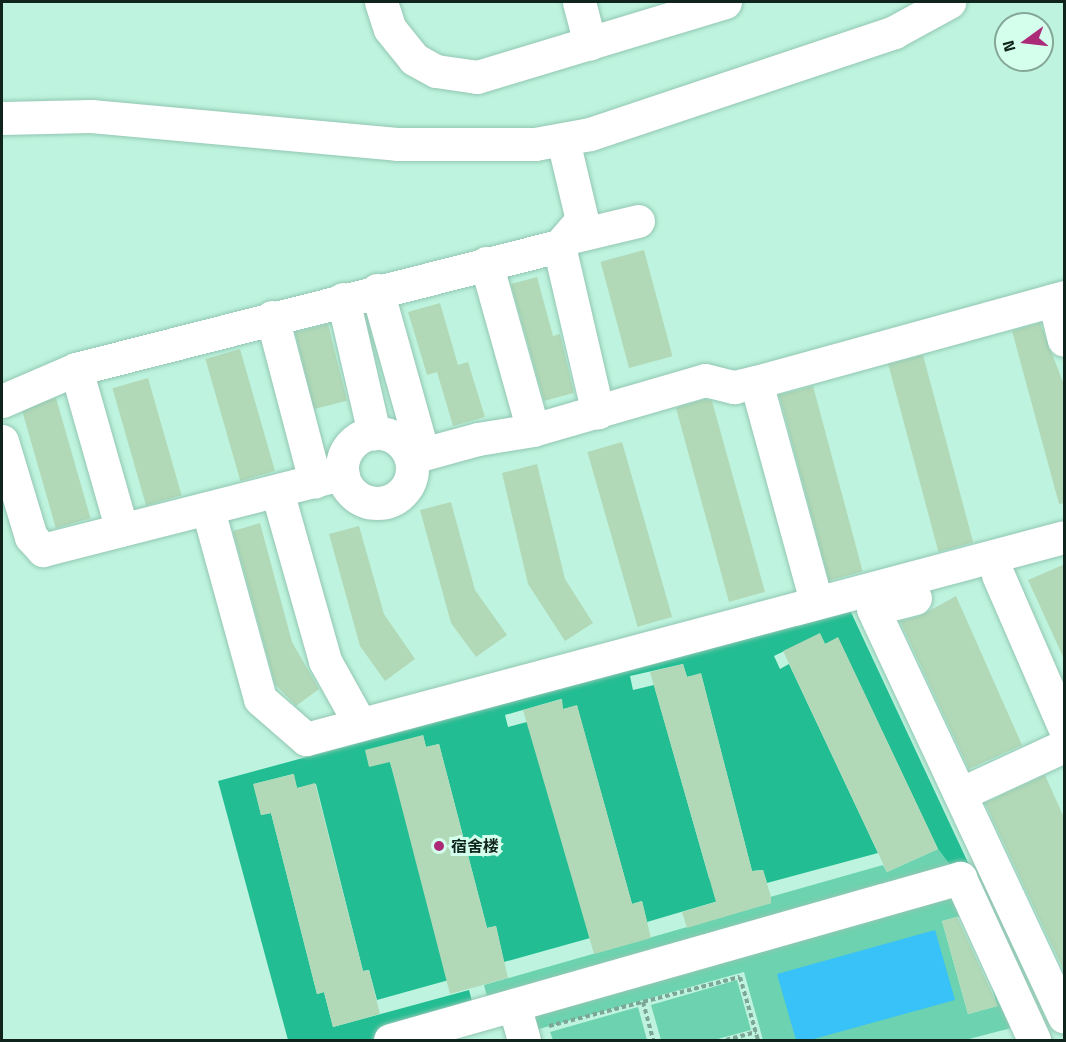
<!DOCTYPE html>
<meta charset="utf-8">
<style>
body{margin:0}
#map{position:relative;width:1066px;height:1042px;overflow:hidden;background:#bef4df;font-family:"Titillium Web","Noto Sans SC",sans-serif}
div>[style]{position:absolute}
.green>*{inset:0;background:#6dd2af}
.forest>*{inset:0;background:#23bd93}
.water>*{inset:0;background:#38c2f7}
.building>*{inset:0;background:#b2d9b7;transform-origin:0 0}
.path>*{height:4px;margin-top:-2px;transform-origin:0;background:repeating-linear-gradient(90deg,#7ca696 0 4.5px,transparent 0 7.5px)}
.roads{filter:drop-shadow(0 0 2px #92c6b2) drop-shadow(0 0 2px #92c6b2)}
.minor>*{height:33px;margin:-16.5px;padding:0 16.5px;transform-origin:16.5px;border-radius:16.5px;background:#fff}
.minor>.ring{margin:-16.5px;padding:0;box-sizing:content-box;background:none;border:33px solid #fff;border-radius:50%}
.dots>*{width:16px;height:16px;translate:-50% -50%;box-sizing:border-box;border:3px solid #d4ffed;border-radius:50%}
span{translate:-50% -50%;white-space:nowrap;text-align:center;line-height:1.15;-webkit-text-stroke:6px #d4ffed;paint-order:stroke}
.poi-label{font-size:16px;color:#0f241d;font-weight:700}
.left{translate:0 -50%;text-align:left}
.frame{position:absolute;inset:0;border:3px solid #0f241d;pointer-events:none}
.north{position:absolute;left:994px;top:12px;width:60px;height:60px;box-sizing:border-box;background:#d4ffed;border:2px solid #85a79a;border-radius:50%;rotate:255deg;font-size:16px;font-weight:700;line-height:24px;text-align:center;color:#0f241d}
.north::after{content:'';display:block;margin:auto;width:21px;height:27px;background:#ac2b78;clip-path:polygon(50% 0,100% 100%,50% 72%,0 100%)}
</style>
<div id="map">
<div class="green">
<div style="clip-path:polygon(evenodd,938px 849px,960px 878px,1027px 1024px,965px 1040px,763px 1040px,744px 972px,539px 1029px,542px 1040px,524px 1040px,491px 1012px,484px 985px,771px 903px,770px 897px,883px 865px,887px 872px,938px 849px,972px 913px,997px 1006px,968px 1014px,942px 921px,972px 913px)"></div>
<div style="clip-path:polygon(737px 980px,751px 1030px,714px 1040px,661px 1040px,651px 1005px)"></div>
<div style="clip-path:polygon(638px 1007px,647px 1040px,553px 1040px,550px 1032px)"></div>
</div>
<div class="forest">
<div style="clip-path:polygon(850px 610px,1051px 1040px,1034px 1040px,960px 878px,938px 849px,838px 638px,825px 644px,820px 634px,774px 656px,780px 669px,789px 664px,878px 853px,767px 883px,763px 870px,752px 871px,701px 674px,687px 677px,683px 664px,630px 676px,633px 690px,654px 685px,709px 878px,725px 899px,647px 922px,642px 901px,632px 904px,577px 706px,563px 709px,561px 699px,505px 715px,508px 727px,527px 722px,601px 935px,504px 962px,496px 926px,487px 928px,439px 744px,426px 747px,423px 735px,390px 762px,456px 978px,377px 1000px,369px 970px,363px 971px,316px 784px,297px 788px,293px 774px,254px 784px,261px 815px,271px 813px,317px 994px,324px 992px,333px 1027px,469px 990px,476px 1016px,390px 1040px,288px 1040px,218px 781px)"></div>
</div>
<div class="water">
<div style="clip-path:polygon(935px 930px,955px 1000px,810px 1040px,796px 1040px,777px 974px)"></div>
</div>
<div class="building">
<div style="left:644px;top:250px;width:110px;height:45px;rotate:75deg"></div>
<div style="clip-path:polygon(537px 277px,553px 336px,560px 334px,574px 393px,544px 401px,511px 284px)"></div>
<div style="clip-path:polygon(440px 303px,458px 365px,468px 362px,485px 417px,453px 426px,437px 372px,427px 375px,408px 312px)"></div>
<div style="clip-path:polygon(1040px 323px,1065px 387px,1065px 503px,1059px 504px,1012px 331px)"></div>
<div style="left:328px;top:324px;width:79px;height:34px;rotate:76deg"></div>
<div style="left:240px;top:349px;width:127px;height:36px;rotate:74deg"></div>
<div style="left:923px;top:355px;width:194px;height:36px;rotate:75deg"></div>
<div style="left:148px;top:378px;width:122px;height:37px;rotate:74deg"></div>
<div style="left:813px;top:386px;width:192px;height:35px;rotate:75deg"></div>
<div style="left:56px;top:398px;width:125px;height:36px;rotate:74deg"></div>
<div style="clip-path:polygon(705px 399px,712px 401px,765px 592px,729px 602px,676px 408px)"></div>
<div style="left:622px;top:442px;width:182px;height:36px;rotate:74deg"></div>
<div style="clip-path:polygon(537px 464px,565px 579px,593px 623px,565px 641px,528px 584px,502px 473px)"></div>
<div style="clip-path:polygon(451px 502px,475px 590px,507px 635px,476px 657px,451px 623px,420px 510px)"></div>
<div style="clip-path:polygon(260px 523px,292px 642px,319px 689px,296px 706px,275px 684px,233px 531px)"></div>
<div style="clip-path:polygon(359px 526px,384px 614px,415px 659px,385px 681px,360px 646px,329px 534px)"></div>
<div style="clip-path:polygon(1065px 564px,1065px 661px,1028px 580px)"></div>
<div style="clip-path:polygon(956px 596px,1022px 745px,969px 769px,900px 621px,920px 616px)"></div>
<div style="clip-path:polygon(820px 633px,825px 644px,838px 637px,938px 849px,887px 872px,783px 651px)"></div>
<div style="clip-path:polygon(683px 664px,687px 677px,701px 673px,752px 871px,763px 870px,771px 897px,771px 903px,687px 928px,682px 912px,716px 902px,650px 672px)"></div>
<div style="clip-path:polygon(562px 699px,563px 709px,577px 705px,632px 904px,642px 901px,651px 938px,594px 954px,523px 710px)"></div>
<div style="clip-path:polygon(423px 735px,426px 747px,439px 744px,487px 928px,496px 926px,508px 978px,450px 994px,390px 762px,369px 767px,365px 750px)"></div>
<div style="clip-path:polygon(294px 774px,297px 788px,315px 783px,363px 971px,369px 970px,380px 1014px,333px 1027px,324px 992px,317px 994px,271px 813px,261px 815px,253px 784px)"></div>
<div style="clip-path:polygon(1045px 775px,1065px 820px,1065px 973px,985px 803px)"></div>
<div style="clip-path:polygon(957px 917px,997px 1004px,998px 1006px,968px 1014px,942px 921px)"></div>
</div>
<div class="path">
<div style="left:643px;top:1002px;width:39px;rotate:75deg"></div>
<div style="left:549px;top:1026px;width:197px;rotate:-14.4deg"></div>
<div style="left:740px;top:977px;width:66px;rotate:74.1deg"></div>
<div style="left:726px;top:1040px;width:31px;rotate:-15deg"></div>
</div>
<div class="roads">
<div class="minor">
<div style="left:381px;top:2px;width:28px;rotate:72deg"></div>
<div style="left:390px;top:29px;width:38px;rotate:51deg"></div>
<div style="left:414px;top:59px;width:25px;rotate:29deg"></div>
<div style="left:436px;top:71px;width:41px;rotate:8.3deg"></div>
<div style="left:477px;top:77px;width:259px;rotate:-16.8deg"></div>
<div style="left:579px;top:2px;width:43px;rotate:75.3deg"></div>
<div style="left:2px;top:118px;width:89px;rotate:-1.3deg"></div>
<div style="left:91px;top:116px;width:307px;rotate:5.2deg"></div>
<div style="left:397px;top:144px;width:138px"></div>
<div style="left:535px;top:144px;width:56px;rotate:-10.3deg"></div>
<div style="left:590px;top:134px;width:321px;rotate:-18.5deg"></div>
<div style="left:894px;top:32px;width:63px;rotate:-28.6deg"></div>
<div style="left:567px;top:238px;width:73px;rotate:-13.5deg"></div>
<div style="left:559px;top:246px;width:171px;rotate:76.9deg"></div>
<div style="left:486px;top:263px;width:173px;rotate:74.3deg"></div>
<div style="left:377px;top:290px;width:170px;rotate:74.3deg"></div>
<div style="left:343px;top:299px;width:138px;rotate:77deg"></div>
<div style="left:1054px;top:300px;width:41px;rotate:76deg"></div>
<div style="left:272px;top:317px;width:170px;rotate:75.3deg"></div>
<div style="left:76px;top:369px;width:167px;rotate:74.1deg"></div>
<div style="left:756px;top:382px;width:227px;rotate:74.7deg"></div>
<div style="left:2px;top:401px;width:81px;rotate:-23.4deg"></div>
<div style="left:76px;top:369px;width:498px;rotate:-14.3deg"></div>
<div style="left:559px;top:246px;width:35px;rotate:-49deg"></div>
<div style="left:582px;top:220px;width:82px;rotate:-103.4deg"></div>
<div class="ring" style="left:342px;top:433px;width:37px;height:37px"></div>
<div style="left:2px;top:441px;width:100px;rotate:73.2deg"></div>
<div style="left:31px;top:537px;width:18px;rotate:47deg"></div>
<div style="left:43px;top:550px;width:309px;rotate:-14.3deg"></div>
<div style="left:412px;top:457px;width:68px;rotate:-15.3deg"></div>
<div style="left:478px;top:439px;width:56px;rotate:-9.3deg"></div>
<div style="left:533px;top:430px;width:179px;rotate:-16.2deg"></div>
<div style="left:705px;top:380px;width:30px;rotate:14deg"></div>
<div style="left:734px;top:387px;width:23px;rotate:-13deg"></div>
<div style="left:756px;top:382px;width:320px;rotate:-15.4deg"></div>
<div style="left:277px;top:491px;width:177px;rotate:74.2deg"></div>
<div style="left:325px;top:661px;width:72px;rotate:60.9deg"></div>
<div style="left:208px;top:510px;width:196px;rotate:74.6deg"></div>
<div style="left:260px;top:699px;width:61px;rotate:41deg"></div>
<div style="left:306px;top:739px;width:784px;rotate:-14.92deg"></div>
<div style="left:998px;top:575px;width:166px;rotate:66.5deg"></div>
<div style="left:915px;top:598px;width:43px;rotate:165.3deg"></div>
<div style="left:873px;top:609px;width:450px;rotate:64.9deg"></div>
<div style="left:960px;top:794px;width:115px;rotate:-24.8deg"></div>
<div style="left:514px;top:1005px;width:36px;rotate:74deg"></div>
<div style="left:390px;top:1040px;width:593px;rotate:-15.87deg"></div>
<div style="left:960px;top:878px;width:178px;rotate:65.4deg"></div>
</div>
</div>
<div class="dots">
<div style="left:439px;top:846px;background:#ac2b78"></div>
</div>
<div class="poi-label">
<span class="left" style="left:451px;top:846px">宿舍楼</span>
</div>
<div class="frame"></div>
<div class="north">N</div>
</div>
